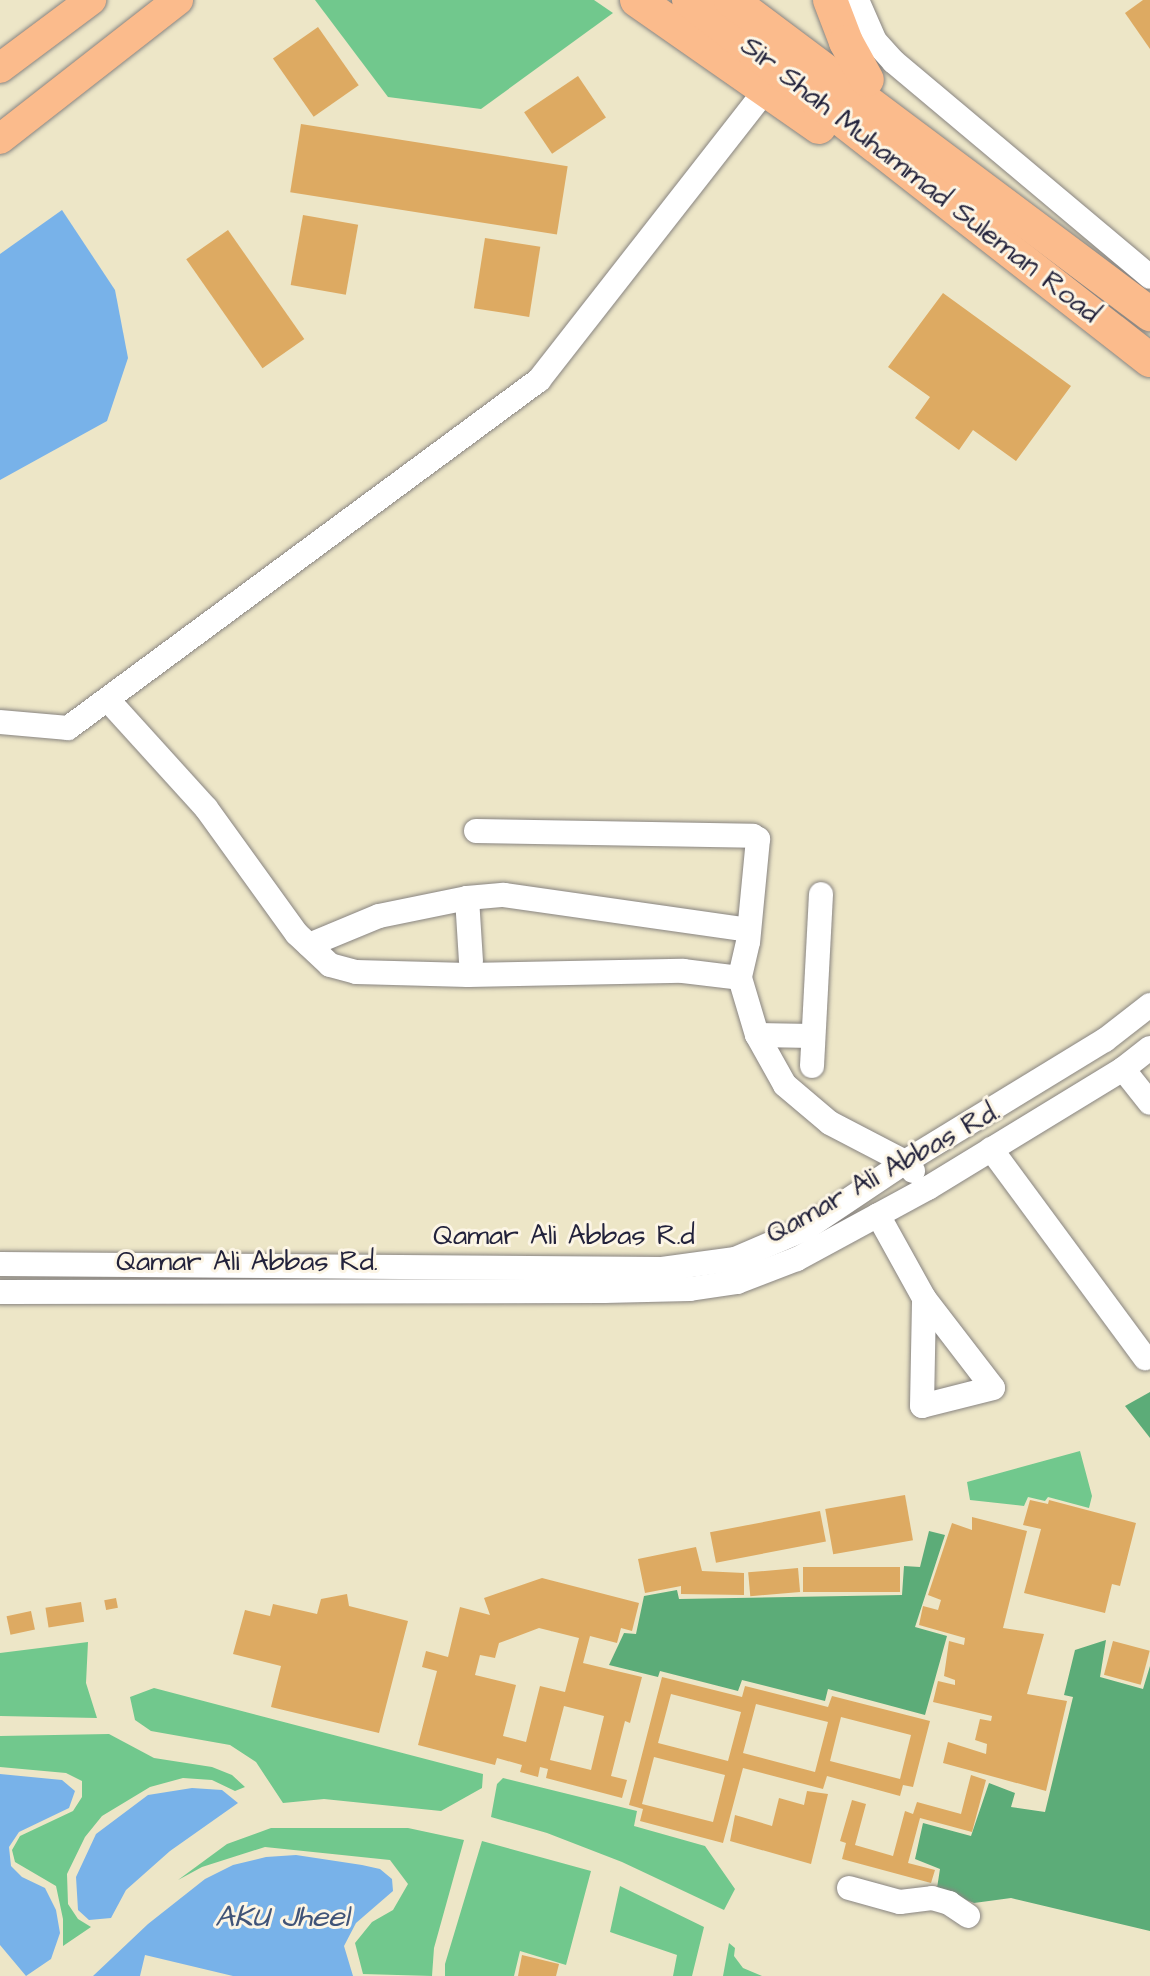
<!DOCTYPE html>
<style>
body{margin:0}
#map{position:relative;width:1150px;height:1976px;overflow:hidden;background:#ede6c7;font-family:"Architects Daughter",sans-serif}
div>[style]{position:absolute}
.green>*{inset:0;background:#71c88d}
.forest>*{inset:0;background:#5cac78}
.water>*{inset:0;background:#78b2e9}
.building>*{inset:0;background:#ddaa62;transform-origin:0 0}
.roads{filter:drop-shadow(0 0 2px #888481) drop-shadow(0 0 2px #888481)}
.minor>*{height:24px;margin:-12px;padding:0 12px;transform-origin:12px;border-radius:12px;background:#fff}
.major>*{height:30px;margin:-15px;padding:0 15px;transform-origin:15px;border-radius:15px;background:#fbbb8c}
.highway>*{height:34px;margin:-17px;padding:0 17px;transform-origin:17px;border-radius:17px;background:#fbbb8c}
span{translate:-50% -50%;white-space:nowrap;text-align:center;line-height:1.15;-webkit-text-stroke:6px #fcf5e5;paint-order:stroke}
.street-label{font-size:28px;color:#22223b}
.water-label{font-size:30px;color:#405478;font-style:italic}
</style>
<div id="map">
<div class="green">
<div style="clip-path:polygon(315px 0,594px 0,613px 13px,481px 109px,388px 97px)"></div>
<div style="clip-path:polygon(1080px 1451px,1092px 1496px,1089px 1508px,1048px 1497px,1045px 1501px,1028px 1497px,1024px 1506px,970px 1500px,967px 1482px)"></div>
<div style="clip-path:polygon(88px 1642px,86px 1683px,97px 1718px,0 1716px,0 1653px)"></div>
<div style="clip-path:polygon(154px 1688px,483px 1774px,482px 1788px,441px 1811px,324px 1799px,283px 1803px,256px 1762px,230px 1745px,151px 1731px,135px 1720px,130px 1697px)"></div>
<div style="clip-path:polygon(109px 1734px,154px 1758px,212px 1767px,232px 1775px,245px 1787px,235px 1791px,212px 1780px,183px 1778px,150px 1787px,102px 1816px,85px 1837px,67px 1874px,68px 1904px,78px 1919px,91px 1927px,63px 1946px,63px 1919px,56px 1886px,15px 1862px,12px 1850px,20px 1836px,73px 1811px,82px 1797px,82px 1781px,66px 1773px,0 1767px,0 1736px)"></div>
<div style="clip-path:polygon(503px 1778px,637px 1811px,634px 1826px,705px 1846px,735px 1889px,724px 1910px,622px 1862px,547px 1833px,491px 1817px,497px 1784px)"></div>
<div style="clip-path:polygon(271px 1828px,408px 1828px,464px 1840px,434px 1948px,432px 1976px,363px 1974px,355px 1943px,372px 1922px,393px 1910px,408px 1884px,390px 1860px,265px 1847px,202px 1867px,178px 1880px,227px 1844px)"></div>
<div style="clip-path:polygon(482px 1841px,591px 1871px,566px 1965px,520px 1951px,514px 1976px,445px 1976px,445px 1964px)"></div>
<div style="clip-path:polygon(620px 1886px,704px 1927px,692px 1976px,673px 1976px,677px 1955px,610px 1932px)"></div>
<div style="clip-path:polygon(729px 1943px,735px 1948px,734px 1956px,743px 1968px,762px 1976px,723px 1976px)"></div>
</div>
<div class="forest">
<div style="clip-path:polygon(1150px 1392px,1150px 1438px,1125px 1406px)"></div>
<div style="clip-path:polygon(929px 1531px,945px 1535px,915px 1627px,947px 1636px,925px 1715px,828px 1689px,825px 1701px,742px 1680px,738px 1691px,660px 1671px,658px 1677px,609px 1665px,624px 1633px,636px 1634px,644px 1596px,677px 1590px,679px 1599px,902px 1595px,904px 1566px,920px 1567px)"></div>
<div style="clip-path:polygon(1106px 1640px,1100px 1677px,1143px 1689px,1150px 1666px,1150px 1931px,1011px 1898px,974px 1903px,937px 1888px,940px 1869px,915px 1859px,923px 1823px,971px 1836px,989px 1783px,1015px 1793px,1011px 1807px,1045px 1812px,1073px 1697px,1064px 1695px,1075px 1650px)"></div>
</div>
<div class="water">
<div style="clip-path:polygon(62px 210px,115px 290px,128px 358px,107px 421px,0 480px,0 254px)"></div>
<div style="clip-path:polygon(0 1774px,62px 1780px,75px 1791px,69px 1808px,19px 1832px,9px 1847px,11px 1866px,22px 1877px,45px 1888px,56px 1910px,60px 1933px,51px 1959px,26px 1976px,0 1945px)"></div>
<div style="clip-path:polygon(192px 1788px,222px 1790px,238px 1803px,170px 1851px,126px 1890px,111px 1918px,89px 1920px,78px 1910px,76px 1877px,96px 1834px,148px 1795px)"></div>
<div style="clip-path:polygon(296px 1855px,362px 1865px,380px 1869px,392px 1879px,393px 1891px,356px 1923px,344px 1946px,353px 1976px,233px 1976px,145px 1955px,140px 1976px,93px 1976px,148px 1924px,205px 1879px,233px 1865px,266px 1857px)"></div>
</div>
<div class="building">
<div style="clip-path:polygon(1143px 0,1150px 0,1150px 49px,1125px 13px)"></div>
<div style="left:318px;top:27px;width:71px;height:55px;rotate:55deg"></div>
<div style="left:578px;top:76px;width:50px;height:65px;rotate:56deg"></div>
<div style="left:301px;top:124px;width:270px;height:69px;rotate:9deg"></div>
<div style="left:303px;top:215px;width:56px;height:71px;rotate:10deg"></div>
<div style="left:228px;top:230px;width:133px;height:51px;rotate:55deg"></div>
<div style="left:485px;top:238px;width:56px;height:71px;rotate:9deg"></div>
<div style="clip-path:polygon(943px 293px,1071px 386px,1016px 461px,973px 430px,959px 450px,915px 418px,930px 397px,888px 367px)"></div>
<div style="left:905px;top:1495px;width:46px;height:81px;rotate:80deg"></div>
<div style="clip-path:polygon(1030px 1500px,1048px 1504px,1049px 1500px,1136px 1523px,1120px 1586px,1112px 1584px,1105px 1613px,1024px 1593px,1041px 1529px,1023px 1525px)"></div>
<div style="left:820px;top:1511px;width:31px;height:112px;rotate:79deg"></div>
<div style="clip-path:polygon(972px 1517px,1027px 1531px,1003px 1628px,1044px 1634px,1027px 1694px,1067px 1701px,1046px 1791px,943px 1763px,948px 1742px,986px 1754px,987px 1744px,975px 1740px,980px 1719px,991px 1721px,992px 1716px,933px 1702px,938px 1681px,955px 1685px,955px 1680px,944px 1676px,949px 1641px,964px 1645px,965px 1638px,919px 1625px,923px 1606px,938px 1610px,941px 1600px,928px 1595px,952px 1523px,972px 1530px)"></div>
<div style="clip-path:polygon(696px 1547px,702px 1571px,744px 1573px,744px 1595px,681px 1594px,681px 1586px,645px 1593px,638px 1559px)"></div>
<div style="left:803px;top:1567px;width:97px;height:25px"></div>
<div style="left:798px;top:1568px;width:24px;height:50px;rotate:85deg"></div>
<div style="clip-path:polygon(evenodd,542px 1578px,639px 1603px,632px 1631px,621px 1628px,617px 1643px,590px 1636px,583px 1663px,642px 1677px,630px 1723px,625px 1721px,611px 1776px,627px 1780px,622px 1798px,546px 1778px,548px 1769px,540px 1767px,538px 1777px,520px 1772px,522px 1765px,497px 1758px,495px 1765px,418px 1745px,437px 1671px,422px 1667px,426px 1651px,448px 1657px,460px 1607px,490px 1615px,484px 1598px,542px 1578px,539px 1628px,579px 1638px,565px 1692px,540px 1686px,526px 1742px,503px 1736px,516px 1685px,475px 1675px,480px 1655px,495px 1658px,499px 1643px,539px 1628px,542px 1578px,564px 1706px,604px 1716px,591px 1770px,550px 1760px,564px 1706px)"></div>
<div style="clip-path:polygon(347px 1594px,349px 1606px,408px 1621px,379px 1733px,271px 1707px,281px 1666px,233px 1654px,245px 1610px,270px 1616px,273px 1604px,317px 1614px,321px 1599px)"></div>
<div style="left:116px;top:1598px;width:10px;height:12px;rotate:79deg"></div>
<div style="left:81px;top:1602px;width:20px;height:36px;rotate:81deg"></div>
<div style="left:31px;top:1611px;width:19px;height:25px;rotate:78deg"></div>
<div style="left:1113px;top:1641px;width:38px;height:35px;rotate:15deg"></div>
<div style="clip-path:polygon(evenodd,662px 1677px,742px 1697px,745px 1686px,828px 1707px,832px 1696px,930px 1721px,913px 1787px,903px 1785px,900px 1796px,827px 1776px,823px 1789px,743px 1768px,723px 1843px,640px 1821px,643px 1809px,629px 1805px,662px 1677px,671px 1694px,741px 1712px,728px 1761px,658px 1743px,671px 1694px,662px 1677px,756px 1704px,828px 1722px,815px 1772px,743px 1753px,756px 1704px,662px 1677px,841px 1717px,911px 1735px,900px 1779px,830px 1761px,841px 1717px,662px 1677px,654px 1757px,725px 1775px,713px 1822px,642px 1804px,654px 1757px)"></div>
<div style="clip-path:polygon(971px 1775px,986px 1780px,972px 1832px,920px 1818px,908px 1863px,935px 1870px,931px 1883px,842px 1859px,846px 1843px,840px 1841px,852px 1800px,866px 1804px,855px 1845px,893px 1856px,905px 1811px,913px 1814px,917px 1802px,961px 1814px)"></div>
<div style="clip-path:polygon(807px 1791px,828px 1794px,811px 1864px,730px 1841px,735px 1815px,772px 1826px,779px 1798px,804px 1805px)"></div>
<div style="clip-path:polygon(522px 1955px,559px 1964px,556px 1976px,518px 1976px)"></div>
</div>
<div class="roads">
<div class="minor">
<div style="left:857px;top:0;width:45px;rotate:66.3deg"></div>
<div style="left:875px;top:41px;width:28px;rotate:48deg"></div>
<div style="left:894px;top:62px;width:334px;rotate:40deg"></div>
<div style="left:108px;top:700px;width:146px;rotate:47.8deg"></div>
<div style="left:206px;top:808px;width:155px;rotate:54.2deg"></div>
<div style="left:297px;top:934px;width:45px;rotate:43.2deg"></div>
<div style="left:330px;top:965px;width:27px;rotate:15deg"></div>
<div style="left:356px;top:972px;width:112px;rotate:1.5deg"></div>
<div style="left:468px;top:975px;width:215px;rotate:-1.1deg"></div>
<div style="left:683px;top:971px;width:57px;rotate:7deg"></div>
<div style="left:0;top:722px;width:68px;rotate:5deg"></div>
<div style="left:68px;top:728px;width:586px;rotate:-36.46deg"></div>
<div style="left:539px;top:380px;width:369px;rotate:-52deg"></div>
<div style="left:476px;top:831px;width:277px;rotate:1deg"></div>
<div style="left:753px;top:836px;width:6px;rotate:31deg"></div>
<div style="left:758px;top:839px;width:103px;rotate:95.5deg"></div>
<div style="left:748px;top:942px;width:37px;rotate:103deg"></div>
<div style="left:740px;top:978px;width:59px;rotate:73.4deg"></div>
<div style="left:757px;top:1035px;width:57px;rotate:60.8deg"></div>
<div style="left:785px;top:1085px;width:59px;rotate:40.2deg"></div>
<div style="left:830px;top:1123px;width:85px;rotate:27.5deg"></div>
<div style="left:905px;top:1162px;width:12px;rotate:48deg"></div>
<div style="left:467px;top:898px;width:63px;rotate:86.4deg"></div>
<div style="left:309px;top:945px;width:76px;rotate:-22.5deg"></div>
<div style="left:379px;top:916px;width:90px;rotate:-11.6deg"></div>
<div style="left:467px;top:898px;width:37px;rotate:-5deg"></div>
<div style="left:504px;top:895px;width:247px;rotate:8.1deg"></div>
<div style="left:757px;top:1035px;width:56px;rotate:1deg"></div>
<div style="left:812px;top:1066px;width:172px;rotate:-87deg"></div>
<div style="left:1123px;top:1069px;width:43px;rotate:51.5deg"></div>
<div style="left:991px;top:1149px;width:260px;rotate:53.6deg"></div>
<div style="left:878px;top:1215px;width:95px;rotate:61deg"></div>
<div style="left:924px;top:1298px;width:113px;rotate:52.5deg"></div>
<div style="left:993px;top:1388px;width:73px;rotate:165.8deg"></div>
<div style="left:922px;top:1406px;width:108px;rotate:-88.9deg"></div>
<div style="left:0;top:1264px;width:662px;rotate:0.43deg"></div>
<div style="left:662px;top:1269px;width:74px;rotate:-7.8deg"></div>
<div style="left:735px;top:1259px;width:76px;rotate:-23.2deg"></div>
<div style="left:805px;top:1229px;width:120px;rotate:-33.8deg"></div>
<div style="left:905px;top:1162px;width:234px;rotate:-31.4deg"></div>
<div style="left:1105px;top:1040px;width:57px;rotate:-37.9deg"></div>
<div style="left:0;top:1292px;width:604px;rotate:-0.09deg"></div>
<div style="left:604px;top:1291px;width:86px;rotate:-1.3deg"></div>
<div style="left:690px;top:1289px;width:48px;rotate:-8.5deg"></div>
<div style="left:737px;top:1282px;width:64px;rotate:-21deg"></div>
<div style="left:797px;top:1259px;width:149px;rotate:-28.5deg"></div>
<div style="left:928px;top:1188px;width:228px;rotate:-31.4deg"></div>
<div style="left:1123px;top:1069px;width:34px;rotate:-38deg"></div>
<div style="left:849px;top:1888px;width:53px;rotate:15.4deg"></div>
<div style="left:900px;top:1902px;width:32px;rotate:-7deg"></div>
<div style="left:932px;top:1898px;width:18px;rotate:16deg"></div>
<div style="left:949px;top:1903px;width:23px;rotate:34deg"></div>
</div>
<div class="major">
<div style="left:0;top:68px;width:114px;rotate:-36.8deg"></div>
<div style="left:0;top:139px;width:226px;rotate:-38deg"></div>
</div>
<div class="highway">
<div style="left:637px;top:0;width:222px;rotate:34.9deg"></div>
<div style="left:689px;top:0;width:585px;rotate:37.99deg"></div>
<div style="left:731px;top:0;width:524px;rotate:36.85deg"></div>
<div style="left:830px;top:0;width:45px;rotate:69.1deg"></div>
<div style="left:846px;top:42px;width:43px;rotate:61.1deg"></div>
</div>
</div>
<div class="street-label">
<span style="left:920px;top:180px;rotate:38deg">Sir Shah Muhammad Suleman Road</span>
<span style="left:883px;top:1173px;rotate:-29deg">Qamar Ali Abbas Rd.</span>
<span style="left:564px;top:1236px">Qamar Ali Abbas R.d</span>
<span style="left:247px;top:1262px">Qamar Ali Abbas Rd.</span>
</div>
<div class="water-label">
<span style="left:282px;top:1917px">AKU Jheel</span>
</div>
</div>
